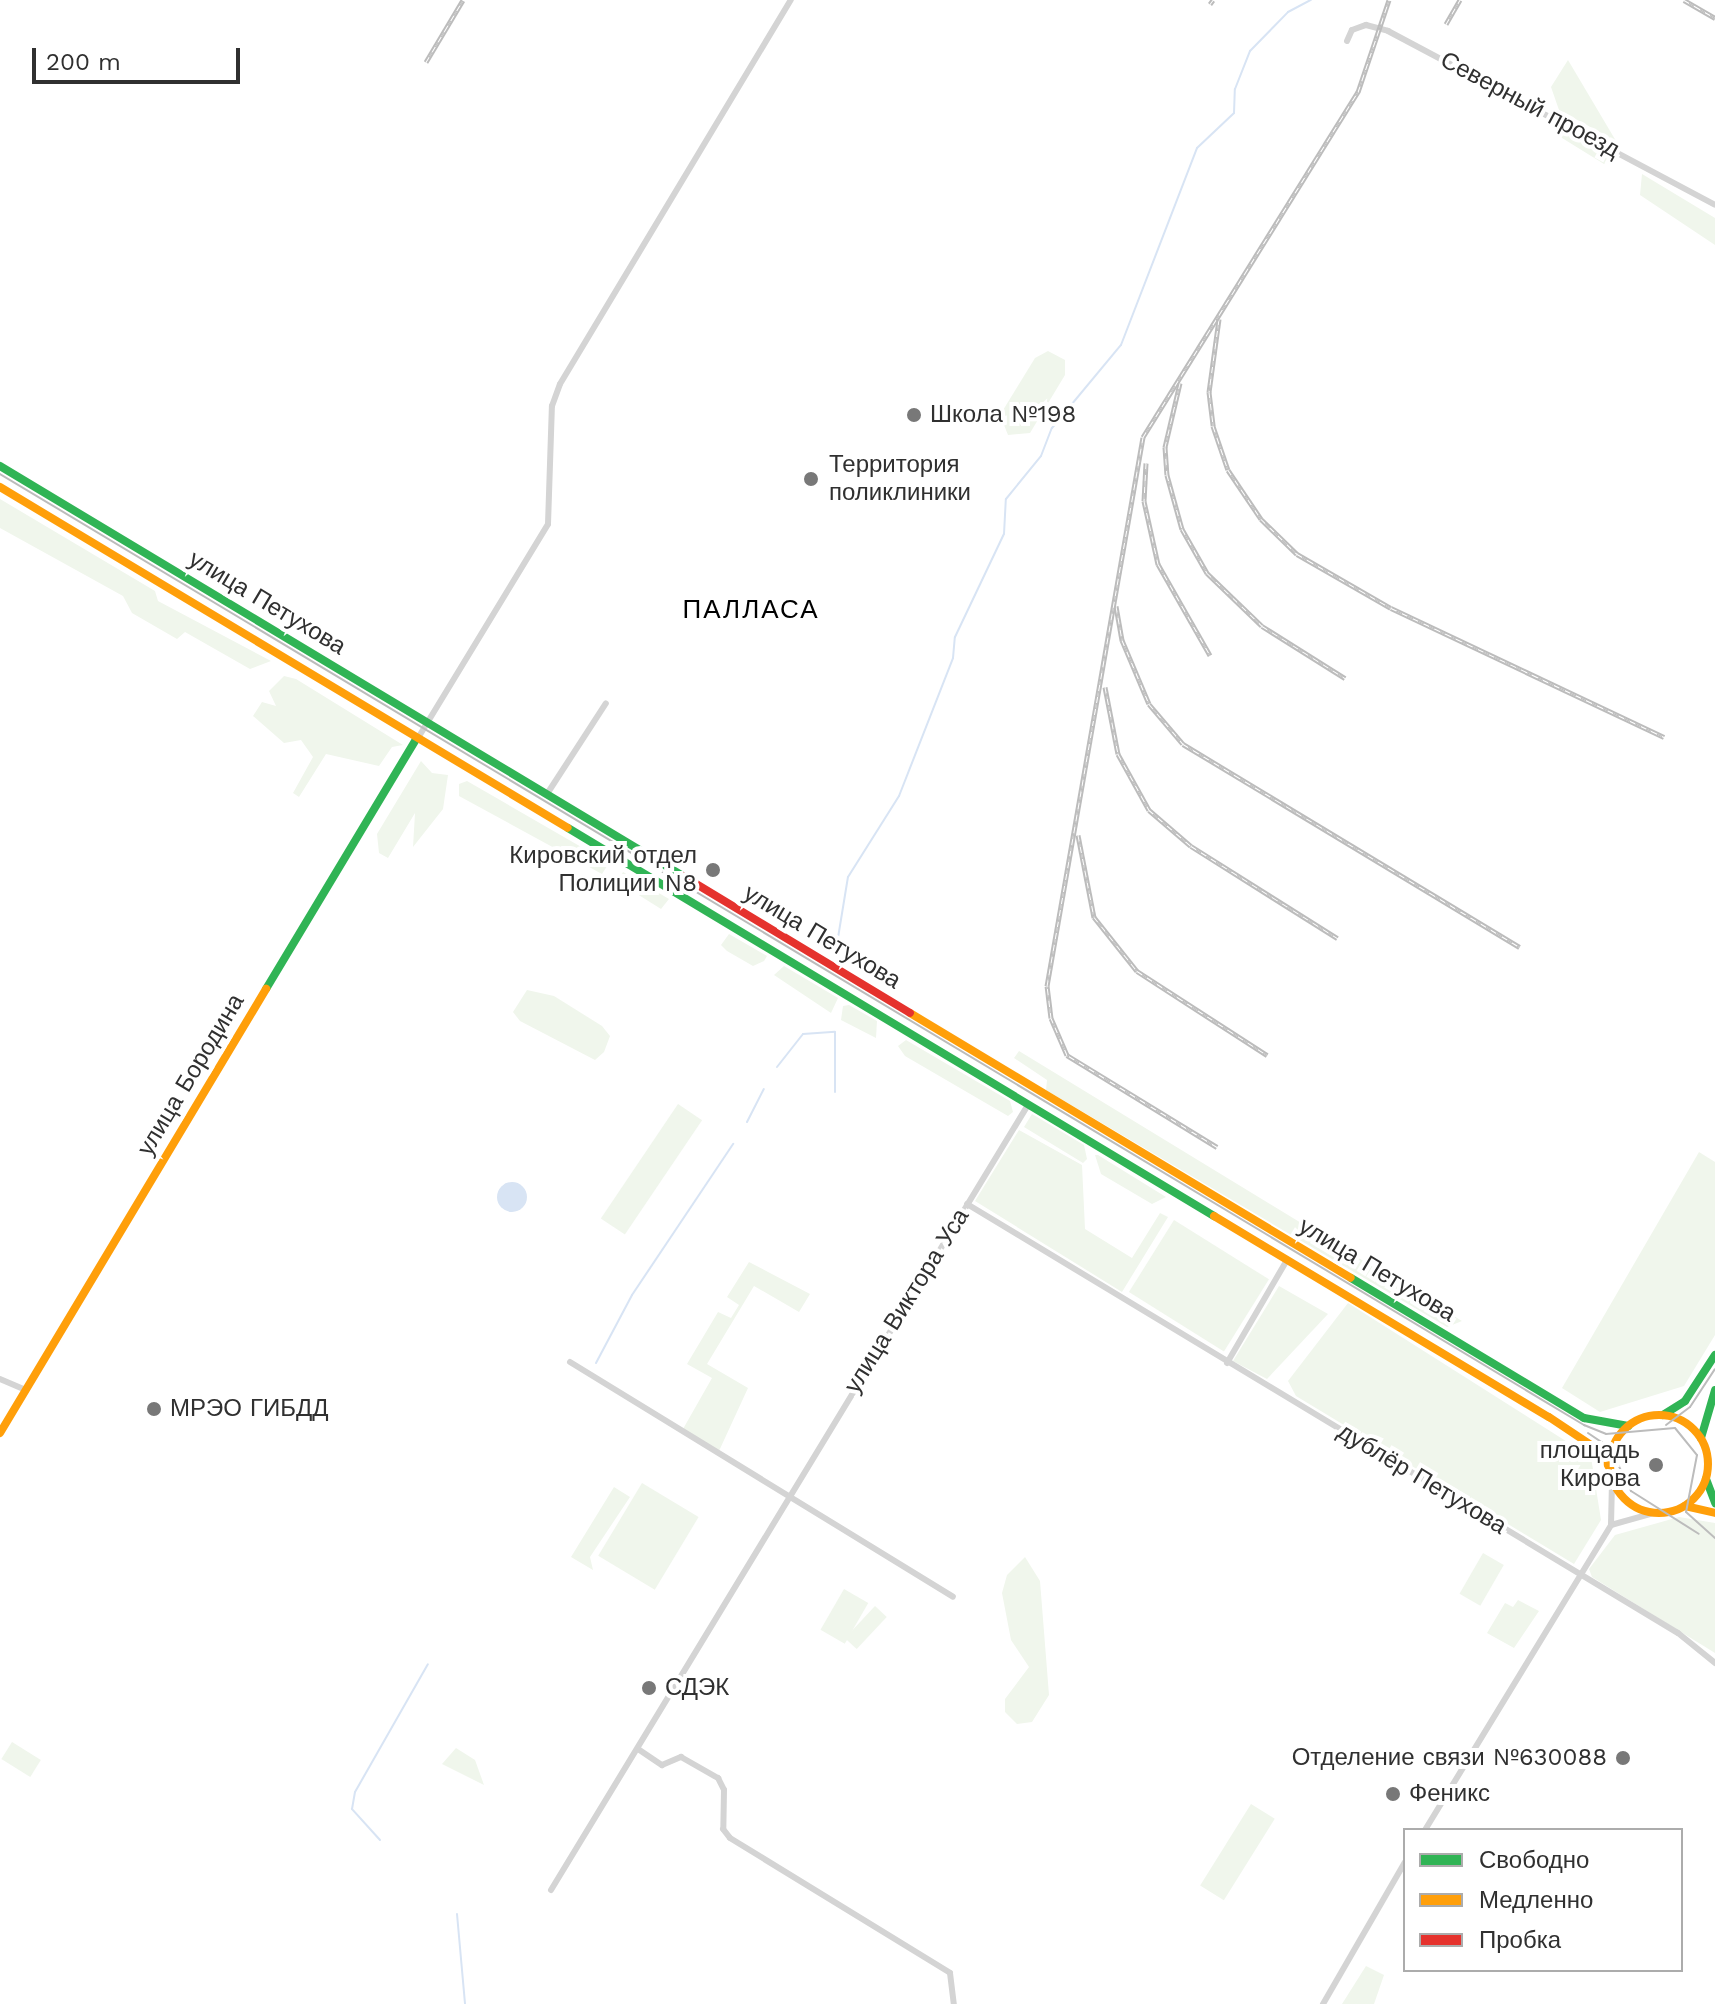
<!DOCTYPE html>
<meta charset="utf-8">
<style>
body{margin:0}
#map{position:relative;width:1715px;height:2004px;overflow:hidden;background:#fff;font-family:"Work Sans",sans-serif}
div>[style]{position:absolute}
.green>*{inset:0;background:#f0f6ec;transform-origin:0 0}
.water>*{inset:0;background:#d8e4f4}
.round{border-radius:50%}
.stream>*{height:2px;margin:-1px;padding:0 1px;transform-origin:1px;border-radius:1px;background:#d8e4f4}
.street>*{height:6px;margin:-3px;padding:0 3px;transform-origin:3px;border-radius:3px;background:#d4d4d4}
.fast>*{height:8px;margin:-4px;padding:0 4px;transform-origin:4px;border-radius:4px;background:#30b455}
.slow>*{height:8px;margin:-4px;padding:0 4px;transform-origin:4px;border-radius:4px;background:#ff9f0a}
.slow>.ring{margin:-4px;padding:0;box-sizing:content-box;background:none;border:8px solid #ff9f0a;border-radius:50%}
.jam>*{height:8px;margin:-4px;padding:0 4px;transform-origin:4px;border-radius:4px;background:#e5322d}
.tram>*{height:2px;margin:-1px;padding:0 1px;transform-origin:1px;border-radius:1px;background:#bcbcbc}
.rail>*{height:5px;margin-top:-2.5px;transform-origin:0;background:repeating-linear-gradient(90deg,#fff 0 6px,#bcbcbc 0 12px);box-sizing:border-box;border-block:2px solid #bcbcbc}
.dots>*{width:22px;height:22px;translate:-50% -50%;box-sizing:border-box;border:4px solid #fff;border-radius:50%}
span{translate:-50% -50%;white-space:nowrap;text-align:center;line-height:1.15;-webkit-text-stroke:8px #fff;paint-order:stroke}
.street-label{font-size:24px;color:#303030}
.poi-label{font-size:24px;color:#303030}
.left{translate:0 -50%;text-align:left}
.right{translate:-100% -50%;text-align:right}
.neighbourhood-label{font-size:26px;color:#000;letter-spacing:2px}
.legend{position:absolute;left:1403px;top:1828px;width:280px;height:144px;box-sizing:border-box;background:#fff;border:2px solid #acacac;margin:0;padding:10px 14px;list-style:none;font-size:24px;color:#303030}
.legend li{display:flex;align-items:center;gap:16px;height:40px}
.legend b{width:40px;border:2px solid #acacac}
.scale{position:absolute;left:32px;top:48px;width:208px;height:36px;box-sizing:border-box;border:4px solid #303030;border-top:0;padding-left:10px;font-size:24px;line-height:28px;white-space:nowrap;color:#303030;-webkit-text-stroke:6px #fff;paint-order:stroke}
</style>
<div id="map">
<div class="green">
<div style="clip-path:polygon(1568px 60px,1616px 141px,1559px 110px,1551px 87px)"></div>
<div style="clip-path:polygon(1560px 125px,1613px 156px,1604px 164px,1554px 133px)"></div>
<div style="clip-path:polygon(1642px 174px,1715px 218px,1715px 245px,1640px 195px)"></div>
<div style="clip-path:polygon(1048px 351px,1065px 360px,1065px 375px,1030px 433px,1008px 435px,1000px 415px,1035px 358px)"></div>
<div style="clip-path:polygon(0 499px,155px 591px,158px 601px,271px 661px,250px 669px,185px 632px,177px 639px,132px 613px,123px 596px,0 528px)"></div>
<div style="clip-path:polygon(284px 676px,296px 679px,403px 745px,392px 747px,379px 766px,326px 754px,299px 797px,293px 793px,313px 757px,301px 740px,284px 743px,253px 716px,262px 702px,276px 706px,269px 691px)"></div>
<div style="clip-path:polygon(421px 761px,432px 773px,448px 775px,443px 809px,413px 847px,415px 813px,388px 858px,379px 853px,377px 834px)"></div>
<div style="clip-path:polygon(467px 781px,609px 863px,602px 874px,459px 796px,459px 784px)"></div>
<div style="clip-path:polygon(623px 872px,669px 899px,661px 909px,618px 882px)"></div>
<div style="clip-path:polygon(729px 934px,767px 956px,764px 961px,753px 966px,727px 951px,721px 945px)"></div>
<div style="clip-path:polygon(784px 966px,838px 998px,831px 1013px,774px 975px)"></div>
<div style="clip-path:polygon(527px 990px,554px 996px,602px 1026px,610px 1036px,604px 1052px,595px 1060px,520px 1021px,513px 1012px)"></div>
<div style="clip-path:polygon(849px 1005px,877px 1021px,876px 1038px,841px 1020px,843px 1006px)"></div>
<div style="clip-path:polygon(906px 1040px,1010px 1101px,1013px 1112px,1008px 1116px,905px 1056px,898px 1046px)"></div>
<div style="clip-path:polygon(1019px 1051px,1462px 1321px,1447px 1327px,1046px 1090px,1047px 1080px,1014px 1058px)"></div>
<div style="left:678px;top:1104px;width:29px;height:138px;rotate:34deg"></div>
<div style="clip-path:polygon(1032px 1114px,1084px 1145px,1087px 1159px,1083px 1163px,1024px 1127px)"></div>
<div style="clip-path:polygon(1019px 1130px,1082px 1165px,1085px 1229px,1132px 1258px,1160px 1213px,1168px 1217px,1122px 1292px,975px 1201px)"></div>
<div style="clip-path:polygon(1699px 1152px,1715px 1162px,1715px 1335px,1684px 1386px,1600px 1412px,1562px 1388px)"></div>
<div style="clip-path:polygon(1095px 1155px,1098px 1155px,1166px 1197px,1152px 1204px,1101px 1174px)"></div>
<div style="left:1174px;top:1220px;width:112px;height:85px;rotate:32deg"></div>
<div style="clip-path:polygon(749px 1262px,810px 1294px,799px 1312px,754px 1286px,707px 1364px,748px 1388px,719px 1451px,683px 1429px,712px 1378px,687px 1364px,718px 1312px,731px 1318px,739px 1305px,727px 1297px)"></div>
<div style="clip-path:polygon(1279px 1286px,1328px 1314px,1267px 1379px,1233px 1361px)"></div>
<div style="clip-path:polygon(1348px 1303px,1591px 1457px,1601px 1520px,1574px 1564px,1296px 1396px,1288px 1381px)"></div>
<div style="left:642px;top:1483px;width:66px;height:85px;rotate:31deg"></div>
<div style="clip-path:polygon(614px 1487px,630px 1497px,590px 1557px,593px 1570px,571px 1557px)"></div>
<div style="clip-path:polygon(1679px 1517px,1715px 1523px,1715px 1653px,1592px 1577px,1589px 1569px,1615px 1535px)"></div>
<div style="left:1483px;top:1553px;width:24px;height:47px;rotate:30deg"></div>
<div style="clip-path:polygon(1025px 1557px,1040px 1581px,1049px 1695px,1032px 1722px,1017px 1724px,1005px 1712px,1005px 1699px,1029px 1667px,1011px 1640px,1002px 1593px,1007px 1575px)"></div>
<div style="left:844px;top:1589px;width:28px;height:47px;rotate:30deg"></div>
<div style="clip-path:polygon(1518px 1600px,1539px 1611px,1514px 1648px,1487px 1633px,1505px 1603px,1513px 1607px)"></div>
<div style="left:875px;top:1606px;width:16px;height:44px;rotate:43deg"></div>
<div style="left:12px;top:1742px;width:34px;height:20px;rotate:32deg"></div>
<div style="clip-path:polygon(456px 1748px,475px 1760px,484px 1785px,442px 1764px)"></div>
<div style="left:1251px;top:1804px;width:28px;height:96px;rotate:32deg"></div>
<div style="clip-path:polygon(1366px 1966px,1384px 1975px,1374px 2004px,1342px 2004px)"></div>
</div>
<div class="water">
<div class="round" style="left:497px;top:1182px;width:30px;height:30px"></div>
</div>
<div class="stream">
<div style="left:836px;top:950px;width:74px;rotate:-80.7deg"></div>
<div style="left:848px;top:877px;width:96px;rotate:-57.8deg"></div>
<div style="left:899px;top:796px;width:148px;rotate:-68.6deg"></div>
<div style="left:953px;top:658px;width:21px;rotate:-85deg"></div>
<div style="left:955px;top:637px;width:114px;rotate:-64.6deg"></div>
<div style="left:1004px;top:534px;width:35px;rotate:-87deg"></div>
<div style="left:1006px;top:499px;width:55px;rotate:-50.9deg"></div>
<div style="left:1041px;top:456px;width:30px;rotate:-69deg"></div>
<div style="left:1052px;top:428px;width:108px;rotate:-50.3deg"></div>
<div style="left:1121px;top:345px;width:211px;rotate:-68.9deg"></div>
<div style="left:1197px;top:148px;width:51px;rotate:-43.4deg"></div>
<div style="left:1234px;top:113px;width:24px;rotate:-88deg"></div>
<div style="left:1235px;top:89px;width:41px;rotate:-68.5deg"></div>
<div style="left:1250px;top:51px;width:54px;rotate:-45.7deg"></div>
<div style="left:1288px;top:12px;width:26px;rotate:-28deg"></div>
<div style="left:777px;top:1067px;width:42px;rotate:-51.8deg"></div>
<div style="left:803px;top:1034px;width:32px;rotate:-4deg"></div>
<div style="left:835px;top:1032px;width:60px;rotate:90deg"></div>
<div style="left:747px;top:1122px;width:37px;rotate:-63deg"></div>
<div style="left:596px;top:1363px;width:77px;rotate:-62.1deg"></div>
<div style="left:632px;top:1295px;width:182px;rotate:-56.2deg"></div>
<div style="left:380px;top:1840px;width:42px;rotate:-132.1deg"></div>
<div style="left:352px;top:1809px;width:17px;rotate:-80deg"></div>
<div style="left:355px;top:1792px;width:147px;rotate:-60.3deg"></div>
<div style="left:457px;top:1914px;width:90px;rotate:84.9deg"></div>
</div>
<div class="street">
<div style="left:1347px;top:41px;width:12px;rotate:-66deg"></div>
<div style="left:1352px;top:30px;width:15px;rotate:-20deg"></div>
<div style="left:1366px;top:25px;width:23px;rotate:15deg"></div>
<div style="left:1388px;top:31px;width:370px;rotate:28deg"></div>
<div style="left:418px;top:738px;width:250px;rotate:-58.7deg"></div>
<div style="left:548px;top:524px;width:118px;rotate:-88.1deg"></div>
<div style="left:552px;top:406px;width:23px;rotate:-70deg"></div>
<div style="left:560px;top:384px;width:448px;rotate:-59deg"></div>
<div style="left:547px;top:794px;width:108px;rotate:-57deg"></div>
<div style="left:967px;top:1204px;width:830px;rotate:31.11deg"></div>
<div style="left:1678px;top:1633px;width:48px;rotate:39deg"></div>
<div style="left:570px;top:1362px;width:449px;rotate:31.5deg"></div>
<div style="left:1227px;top:1363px;width:119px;rotate:-59.8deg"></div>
<div style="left:0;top:1379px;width:28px;rotate:23deg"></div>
<div style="left:1611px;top:1525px;width:45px;rotate:-15.6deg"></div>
<div style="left:638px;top:1749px;width:29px;rotate:34deg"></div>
<div style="left:662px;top:1765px;width:21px;rotate:-23deg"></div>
<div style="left:681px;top:1757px;width:43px;rotate:29.6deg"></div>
<div style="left:718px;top:1778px;width:13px;rotate:63deg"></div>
<div style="left:724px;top:1790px;width:39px;rotate:91deg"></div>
<div style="left:723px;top:1829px;width:11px;rotate:52deg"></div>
<div style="left:730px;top:1838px;width:258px;rotate:31.5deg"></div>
<div style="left:950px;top:1973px;width:31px;rotate:83deg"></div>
<div style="left:1425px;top:1830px;width:357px;rotate:-58.6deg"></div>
<div style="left:1611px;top:1525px;width:45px;rotate:-88.7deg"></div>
<div style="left:551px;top:1890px;width:919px;rotate:-58.72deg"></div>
<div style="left:1323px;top:2004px;width:164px;rotate:-60deg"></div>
</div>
<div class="fast">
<div style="left:0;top:466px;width:797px;rotate:30.98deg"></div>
<div style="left:568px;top:828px;width:754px;rotate:30.99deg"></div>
<div style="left:266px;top:989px;width:293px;rotate:-59deg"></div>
<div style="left:1351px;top:1278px;width:272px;rotate:31deg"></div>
<div style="left:1584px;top:1418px;width:45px;rotate:10.3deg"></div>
<div style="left:1663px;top:1415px;width:26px;rotate:-32deg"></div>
<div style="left:1685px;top:1401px;width:55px;rotate:-56.9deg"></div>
<div style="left:1701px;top:1438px;width:50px;rotate:-73.7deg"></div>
<div style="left:1706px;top:1479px;width:26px;rotate:69deg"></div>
</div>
<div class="slow">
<div style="left:0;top:487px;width:662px;rotate:30.98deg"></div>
<div style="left:910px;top:1013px;width:514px;rotate:31deg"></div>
<div style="left:1214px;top:1216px;width:391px;rotate:31deg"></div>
<div style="left:1549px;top:1417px;width:61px;rotate:33.7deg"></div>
<div style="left:1600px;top:1451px;width:21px;rotate:61deg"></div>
<div class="ring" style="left:1610px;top:1415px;width:90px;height:90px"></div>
<div style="left:0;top:1433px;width:518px;rotate:-59.07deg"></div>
<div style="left:1685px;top:1506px;width:31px;rotate:13deg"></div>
</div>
<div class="jam">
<div style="left:683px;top:876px;width:265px;rotate:31.1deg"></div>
</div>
<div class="tram">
<div style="left:0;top:474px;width:1848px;rotate:30.98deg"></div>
<div style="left:1584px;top:1425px;width:24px;rotate:22deg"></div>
<div style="left:1606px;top:1434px;width:69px;rotate:-5deg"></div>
<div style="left:1675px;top:1428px;width:35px;rotate:51deg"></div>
<div style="left:1697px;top:1455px;width:58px;rotate:100.9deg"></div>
<div style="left:1686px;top:1512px;width:39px;rotate:42deg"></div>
<div style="left:1666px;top:1425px;width:30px;rotate:-37deg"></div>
<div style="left:1690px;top:1407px;width:45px;rotate:-56.7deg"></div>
<div style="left:1588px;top:1433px;width:27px;rotate:34deg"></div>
<div style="left:1610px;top:1448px;width:48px;rotate:64deg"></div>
<div style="left:1631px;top:1491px;width:80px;rotate:32.3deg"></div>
</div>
<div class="rail">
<div style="left:1684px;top:0;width:36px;rotate:30deg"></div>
<div style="left:1210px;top:4px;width:5px;rotate:-53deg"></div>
<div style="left:1446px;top:24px;width:28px;rotate:-60deg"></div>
<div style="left:426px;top:62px;width:72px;rotate:-59.2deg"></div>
<div style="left:1219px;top:319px;width:74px;rotate:97.8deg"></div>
<div style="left:1209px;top:392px;width:34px;rotate:83deg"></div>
<div style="left:1213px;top:426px;width:46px;rotate:71.2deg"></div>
<div style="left:1228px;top:470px;width:59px;rotate:56deg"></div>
<div style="left:1261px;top:519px;width:50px;rotate:44.2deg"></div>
<div style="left:1297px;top:554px;width:108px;rotate:29.9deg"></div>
<div style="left:1391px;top:608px;width:302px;rotate:25.3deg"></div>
<div style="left:1180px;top:383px;width:66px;rotate:103.2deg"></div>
<div style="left:1165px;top:447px;width:28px;rotate:86deg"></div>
<div style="left:1167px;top:475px;width:56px;rotate:74.5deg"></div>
<div style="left:1182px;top:529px;width:51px;rotate:60.4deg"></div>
<div style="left:1207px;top:573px;width:76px;rotate:43.9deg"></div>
<div style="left:1262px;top:626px;width:98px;rotate:32.1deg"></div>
<div style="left:1146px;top:463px;width:38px;rotate:93deg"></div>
<div style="left:1144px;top:501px;width:65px;rotate:77.5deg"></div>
<div style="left:1158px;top:564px;width:105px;rotate:60.3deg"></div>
<div style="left:1116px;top:606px;width:35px;rotate:80deg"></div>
<div style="left:1122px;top:640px;width:69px;rotate:67.1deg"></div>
<div style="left:1149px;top:704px;width:52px;rotate:49.6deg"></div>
<div style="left:1183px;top:744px;width:393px;rotate:31.1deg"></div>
<div style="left:1105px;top:687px;width:68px;rotate:79deg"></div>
<div style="left:1118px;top:754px;width:64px;rotate:61deg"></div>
<div style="left:1149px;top:810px;width:55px;rotate:40.6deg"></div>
<div style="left:1191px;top:846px;width:173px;rotate:32.2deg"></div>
<div style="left:1078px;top:835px;width:84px;rotate:79deg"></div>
<div style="left:1094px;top:917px;width:69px;rotate:51.5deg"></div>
<div style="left:1137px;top:971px;width:155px;rotate:32.9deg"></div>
<div style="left:1217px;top:1147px;width:176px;rotate:-148.5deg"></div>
<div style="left:1067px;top:1055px;width:40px;rotate:-113.4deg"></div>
<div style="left:1051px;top:1018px;width:32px;rotate:-97deg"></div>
<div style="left:1047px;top:986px;width:557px;rotate:-80.08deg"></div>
<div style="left:1143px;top:437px;width:407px;rotate:-58.1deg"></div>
<div style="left:1358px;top:92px;width:97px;rotate:-71.4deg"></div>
</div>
<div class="dots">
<div style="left:914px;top:415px;background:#787878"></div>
<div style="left:811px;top:479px;background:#787878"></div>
<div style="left:713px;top:870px;background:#787878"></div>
<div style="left:154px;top:1409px;background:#787878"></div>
<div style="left:1656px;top:1465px;background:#787878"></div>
<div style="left:649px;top:1688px;background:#787878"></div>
<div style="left:1623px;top:1758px;background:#787878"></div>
<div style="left:1393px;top:1794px;background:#787878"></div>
</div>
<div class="street-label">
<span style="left:1530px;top:105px;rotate:28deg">Северный проезд</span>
<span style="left:267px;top:603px;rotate:31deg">улица Петухова</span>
<span style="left:822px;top:937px;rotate:31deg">улица Петухова</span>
<span style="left:191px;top:1075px;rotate:-59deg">улица Бородина</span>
<span style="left:1377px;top:1270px;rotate:31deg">улица Петухова</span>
<span style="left:907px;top:1301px;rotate:-58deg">улица Виктора Уса</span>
<span style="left:1422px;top:1479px;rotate:31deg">дублёр Петухова</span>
</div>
<div class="poi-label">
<span class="left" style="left:930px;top:415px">Школа №198</span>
<span class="left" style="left:829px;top:479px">Территория<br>поликлиники</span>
<span class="right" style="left:697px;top:870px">Кировский отдел<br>Полиции N8</span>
<span class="left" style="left:170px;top:1409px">МРЭО ГИБДД</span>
<span class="right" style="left:1640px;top:1465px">площадь<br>Кирова</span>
<span class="left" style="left:665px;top:1688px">СДЭК</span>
<span class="right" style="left:1607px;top:1758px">Отделение связи №630088</span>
<span class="left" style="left:1409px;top:1794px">Феникс</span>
</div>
<div class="neighbourhood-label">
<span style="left:751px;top:610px">ПАЛЛАСА</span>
</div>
<ul class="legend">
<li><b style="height:10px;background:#30b455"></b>Свободно</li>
<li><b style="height:10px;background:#ff9f0a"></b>Медленно</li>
<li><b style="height:10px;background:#e5322d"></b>Пробка</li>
</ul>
<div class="scale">200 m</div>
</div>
